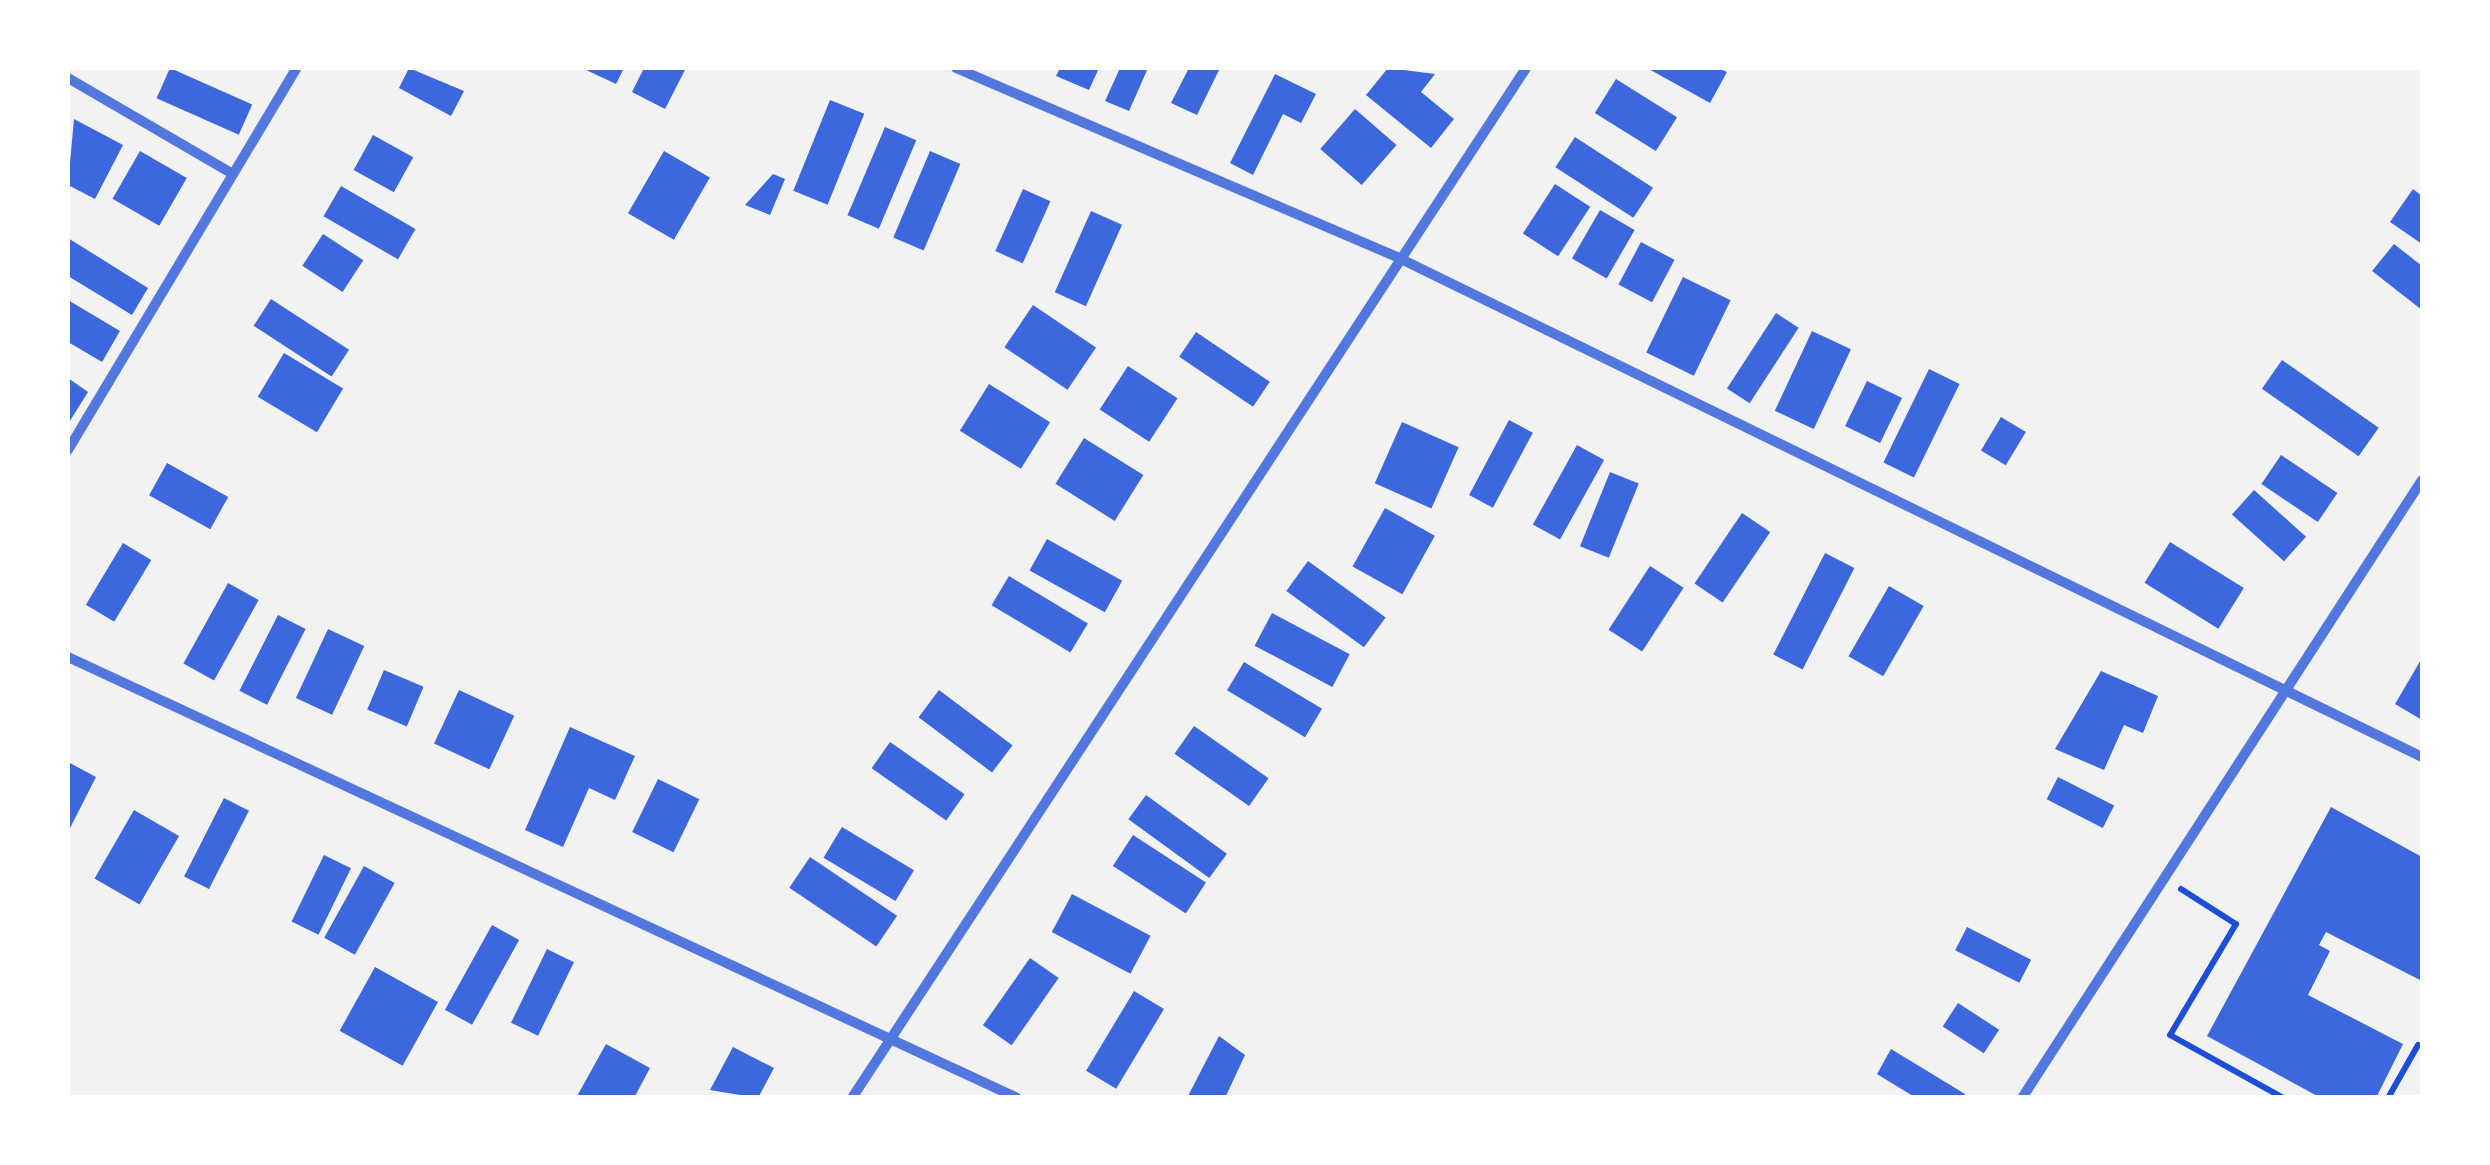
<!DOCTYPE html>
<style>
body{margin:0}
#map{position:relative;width:2490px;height:1165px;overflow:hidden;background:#f2f2f2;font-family:"PT Sans Narrow",sans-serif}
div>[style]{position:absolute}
.building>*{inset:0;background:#3d67dc;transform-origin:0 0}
.path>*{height:6px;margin:-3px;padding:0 3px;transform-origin:3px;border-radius:3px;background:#1d4ed8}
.minor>*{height:10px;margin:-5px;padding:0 5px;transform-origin:5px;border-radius:5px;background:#5277de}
span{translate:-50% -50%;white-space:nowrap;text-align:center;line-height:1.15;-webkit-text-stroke:10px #fff;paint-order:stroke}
.frame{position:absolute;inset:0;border:70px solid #fff;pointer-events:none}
</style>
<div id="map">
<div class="building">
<div style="left:170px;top:68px;width:90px;height:33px;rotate:24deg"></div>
<div style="clip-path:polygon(409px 68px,464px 91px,451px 116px,399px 88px)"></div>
<div style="clip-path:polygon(582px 68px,624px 68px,616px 84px)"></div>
<div style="clip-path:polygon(644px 68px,686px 68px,665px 109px,632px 92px)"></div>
<div style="clip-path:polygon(1060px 68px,1099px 68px,1089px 90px,1056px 76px)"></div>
<div style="clip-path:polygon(1120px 68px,1148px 68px,1129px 111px,1105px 101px)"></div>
<div style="clip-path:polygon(1189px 68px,1220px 68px,1197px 115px,1171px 103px)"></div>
<div style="clip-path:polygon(1388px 68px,1435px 74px,1421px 92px,1454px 119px,1431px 148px,1366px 95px)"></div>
<div style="clip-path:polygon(1647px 68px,1718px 68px,1727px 72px,1710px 103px)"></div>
<div style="clip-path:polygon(1275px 74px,1316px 94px,1301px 123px,1283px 114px,1253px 175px,1230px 163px)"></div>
<div style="left:1616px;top:79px;width:72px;height:40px;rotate:32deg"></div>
<div style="left:830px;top:100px;width:37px;height:98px;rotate:22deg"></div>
<div style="left:1355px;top:109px;width:55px;height:53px;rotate:41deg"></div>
<div style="clip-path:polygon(74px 119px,123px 145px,95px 199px,68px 185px)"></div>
<div style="left:885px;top:127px;width:34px;height:96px;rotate:23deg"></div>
<div style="left:373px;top:135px;width:46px;height:40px;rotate:29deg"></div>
<div style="left:1575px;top:137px;width:93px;height:36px;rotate:33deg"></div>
<div style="left:140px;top:151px;width:54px;height:55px;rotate:30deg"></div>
<div style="left:664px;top:151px;width:53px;height:72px;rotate:30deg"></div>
<div style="left:930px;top:151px;width:33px;height:94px;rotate:23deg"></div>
<div style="clip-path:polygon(773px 174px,785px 179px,770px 215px,745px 205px)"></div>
<div style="left:1555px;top:184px;width:42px;height:59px;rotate:33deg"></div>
<div style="left:341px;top:186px;width:86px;height:35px;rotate:30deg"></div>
<div style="left:1023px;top:189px;width:30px;height:68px;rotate:24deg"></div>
<div style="clip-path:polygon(2413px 189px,2422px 196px,2422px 244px,2390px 222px)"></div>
<div style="left:1600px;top:210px;width:40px;height:56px;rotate:30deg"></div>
<div style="left:1091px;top:211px;width:34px;height:89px;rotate:24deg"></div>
<div style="left:323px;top:234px;width:48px;height:38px;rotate:33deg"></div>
<div style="clip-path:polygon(68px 238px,148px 288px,132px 315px,68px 276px)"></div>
<div style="left:1641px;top:242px;width:38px;height:48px;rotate:28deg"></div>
<div style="clip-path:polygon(2394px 244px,2422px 266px,2422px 310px,2372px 271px)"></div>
<div style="left:1683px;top:277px;width:53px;height:84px;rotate:26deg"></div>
<div style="left:271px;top:299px;width:93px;height:32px;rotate:33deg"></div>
<div style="clip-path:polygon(68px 300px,120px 331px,102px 362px,68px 342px)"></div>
<div style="left:1033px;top:305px;width:76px;height:51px;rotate:34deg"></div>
<div style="left:1776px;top:313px;width:27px;height:90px;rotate:33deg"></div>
<div style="left:1812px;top:331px;width:43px;height:88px;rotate:25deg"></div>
<div style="left:1196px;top:332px;width:89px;height:30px;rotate:34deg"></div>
<div style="left:284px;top:353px;width:69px;height:51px;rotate:31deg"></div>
<div style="left:2282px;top:360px;width:118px;height:35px;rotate:35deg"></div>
<div style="left:1128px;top:366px;width:59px;height:52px;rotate:33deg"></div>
<div style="left:1929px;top:369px;width:34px;height:104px;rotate:26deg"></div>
<div style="clip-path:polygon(68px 378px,88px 392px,68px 424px)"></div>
<div style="left:1867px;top:381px;width:39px;height:50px;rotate:26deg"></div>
<div style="left:989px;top:384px;width:72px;height:55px;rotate:32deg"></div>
<div style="left:2001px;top:417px;width:29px;height:39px;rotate:31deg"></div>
<div style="left:1509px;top:420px;width:27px;height:85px;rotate:28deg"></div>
<div style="left:1402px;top:422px;width:62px;height:67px;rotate:24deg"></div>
<div style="left:1084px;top:438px;width:70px;height:54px;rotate:32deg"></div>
<div style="left:1577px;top:445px;width:31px;height:91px;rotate:29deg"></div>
<div style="left:2281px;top:455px;width:68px;height:35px;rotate:34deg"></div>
<div style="left:167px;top:463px;width:70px;height:37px;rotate:29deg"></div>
<div style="left:1610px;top:472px;width:31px;height:80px;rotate:22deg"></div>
<div style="left:2254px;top:490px;width:70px;height:33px;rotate:42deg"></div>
<div style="left:1385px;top:508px;width:57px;height:67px;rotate:29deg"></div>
<div style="left:1742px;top:513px;width:34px;height:85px;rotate:34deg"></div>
<div style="left:1047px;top:539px;width:86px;height:36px;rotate:29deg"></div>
<div style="left:2170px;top:542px;width:87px;height:48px;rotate:32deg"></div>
<div style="left:123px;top:543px;width:33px;height:72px;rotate:31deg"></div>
<div style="left:1825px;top:553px;width:33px;height:114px;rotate:27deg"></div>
<div style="left:1308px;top:561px;width:96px;height:37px;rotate:36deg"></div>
<div style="left:1650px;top:566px;width:40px;height:76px;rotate:33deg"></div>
<div style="left:1009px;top:576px;width:92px;height:34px;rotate:31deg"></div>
<div style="left:228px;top:583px;width:35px;height:92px;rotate:29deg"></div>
<div style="left:1889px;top:586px;width:40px;height:81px;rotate:30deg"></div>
<div style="left:1272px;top:613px;width:88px;height:37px;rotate:28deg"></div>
<div style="left:278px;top:615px;width:31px;height:85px;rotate:27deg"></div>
<div style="left:328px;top:629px;width:40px;height:76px;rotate:25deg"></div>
<div style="clip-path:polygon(2422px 658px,2422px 720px,2395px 704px)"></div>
<div style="left:1244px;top:662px;width:91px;height:33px;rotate:31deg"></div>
<div style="left:384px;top:670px;width:43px;height:43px;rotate:23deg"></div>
<div style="clip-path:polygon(2101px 671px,2158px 696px,2143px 733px,2124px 725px,2104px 770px,2055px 749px)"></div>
<div style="left:459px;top:690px;width:61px;height:59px;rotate:25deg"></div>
<div style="left:939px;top:690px;width:92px;height:34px;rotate:37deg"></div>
<div style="left:1194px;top:726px;width:91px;height:34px;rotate:35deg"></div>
<div style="clip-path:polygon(570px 727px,635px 756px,615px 800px,589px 788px,563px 847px,525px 830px)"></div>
<div style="left:890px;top:742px;width:91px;height:32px;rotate:35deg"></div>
<div style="clip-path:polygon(68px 762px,96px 777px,68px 832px)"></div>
<div style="left:2058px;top:777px;width:63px;height:25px;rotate:27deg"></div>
<div style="left:658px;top:779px;width:46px;height:59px;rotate:26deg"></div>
<div style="left:1146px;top:795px;width:100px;height:30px;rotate:36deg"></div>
<div style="left:224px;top:798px;width:28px;height:88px;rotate:27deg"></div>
<div style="clip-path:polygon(2331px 807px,2422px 857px,2422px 981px,2326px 932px,2319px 945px,2330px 951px,2308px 995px,2403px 1044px,2376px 1098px,2321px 1098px,2207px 1036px)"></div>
<div style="left:134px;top:810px;width:52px;height:79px;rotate:30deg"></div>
<div style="left:842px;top:827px;width:84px;height:36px;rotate:31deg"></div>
<div style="left:1133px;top:835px;width:87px;height:37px;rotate:33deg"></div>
<div style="left:324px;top:855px;width:30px;height:74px;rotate:26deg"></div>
<div style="left:810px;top:857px;width:105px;height:37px;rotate:34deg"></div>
<div style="left:364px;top:866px;width:35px;height:82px;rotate:29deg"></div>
<div style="left:1072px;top:894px;width:89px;height:43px;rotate:28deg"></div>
<div style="left:492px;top:925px;width:31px;height:97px;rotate:29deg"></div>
<div style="left:1967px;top:927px;width:72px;height:26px;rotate:27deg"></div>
<div style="left:547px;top:949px;width:30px;height:82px;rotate:26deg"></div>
<div style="left:1030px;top:958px;width:35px;height:82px;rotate:35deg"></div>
<div style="left:375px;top:967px;width:72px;height:73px;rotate:29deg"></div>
<div style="left:1134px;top:991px;width:35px;height:93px;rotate:31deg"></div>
<div style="left:1958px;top:1003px;width:49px;height:28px;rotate:33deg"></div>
<div style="clip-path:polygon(1219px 1036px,1245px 1055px,1225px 1098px,1187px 1098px)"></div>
<div style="clip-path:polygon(606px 1044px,650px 1068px,634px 1098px,576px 1098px)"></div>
<div style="clip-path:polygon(733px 1047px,774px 1068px,758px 1098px,710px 1090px)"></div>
<div style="clip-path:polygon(1891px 1049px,1965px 1094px,1963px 1098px,1916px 1098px,1877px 1074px)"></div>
</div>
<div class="path">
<div style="left:2181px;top:889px;width:65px;rotate:32.5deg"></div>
<div style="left:2236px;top:924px;width:129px;rotate:120.7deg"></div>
<div style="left:2170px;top:1035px;width:129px;rotate:29.1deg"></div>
<div style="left:2388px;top:1098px;width:61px;rotate:-60.5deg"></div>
</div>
<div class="minor">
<div style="left:956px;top:68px;width:484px;rotate:23.2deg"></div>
<div style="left:1401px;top:259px;width:1136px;rotate:26deg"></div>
<div style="left:68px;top:78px;width:191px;rotate:30.2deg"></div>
<div style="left:68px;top:450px;width:445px;rotate:-59.1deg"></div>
<div style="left:68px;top:657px;width:1046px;rotate:24.92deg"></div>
<div style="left:852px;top:1098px;width:1231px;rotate:-56.8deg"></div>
<div style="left:2022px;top:1098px;width:736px;rotate:-57.09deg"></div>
</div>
<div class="frame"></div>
</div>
